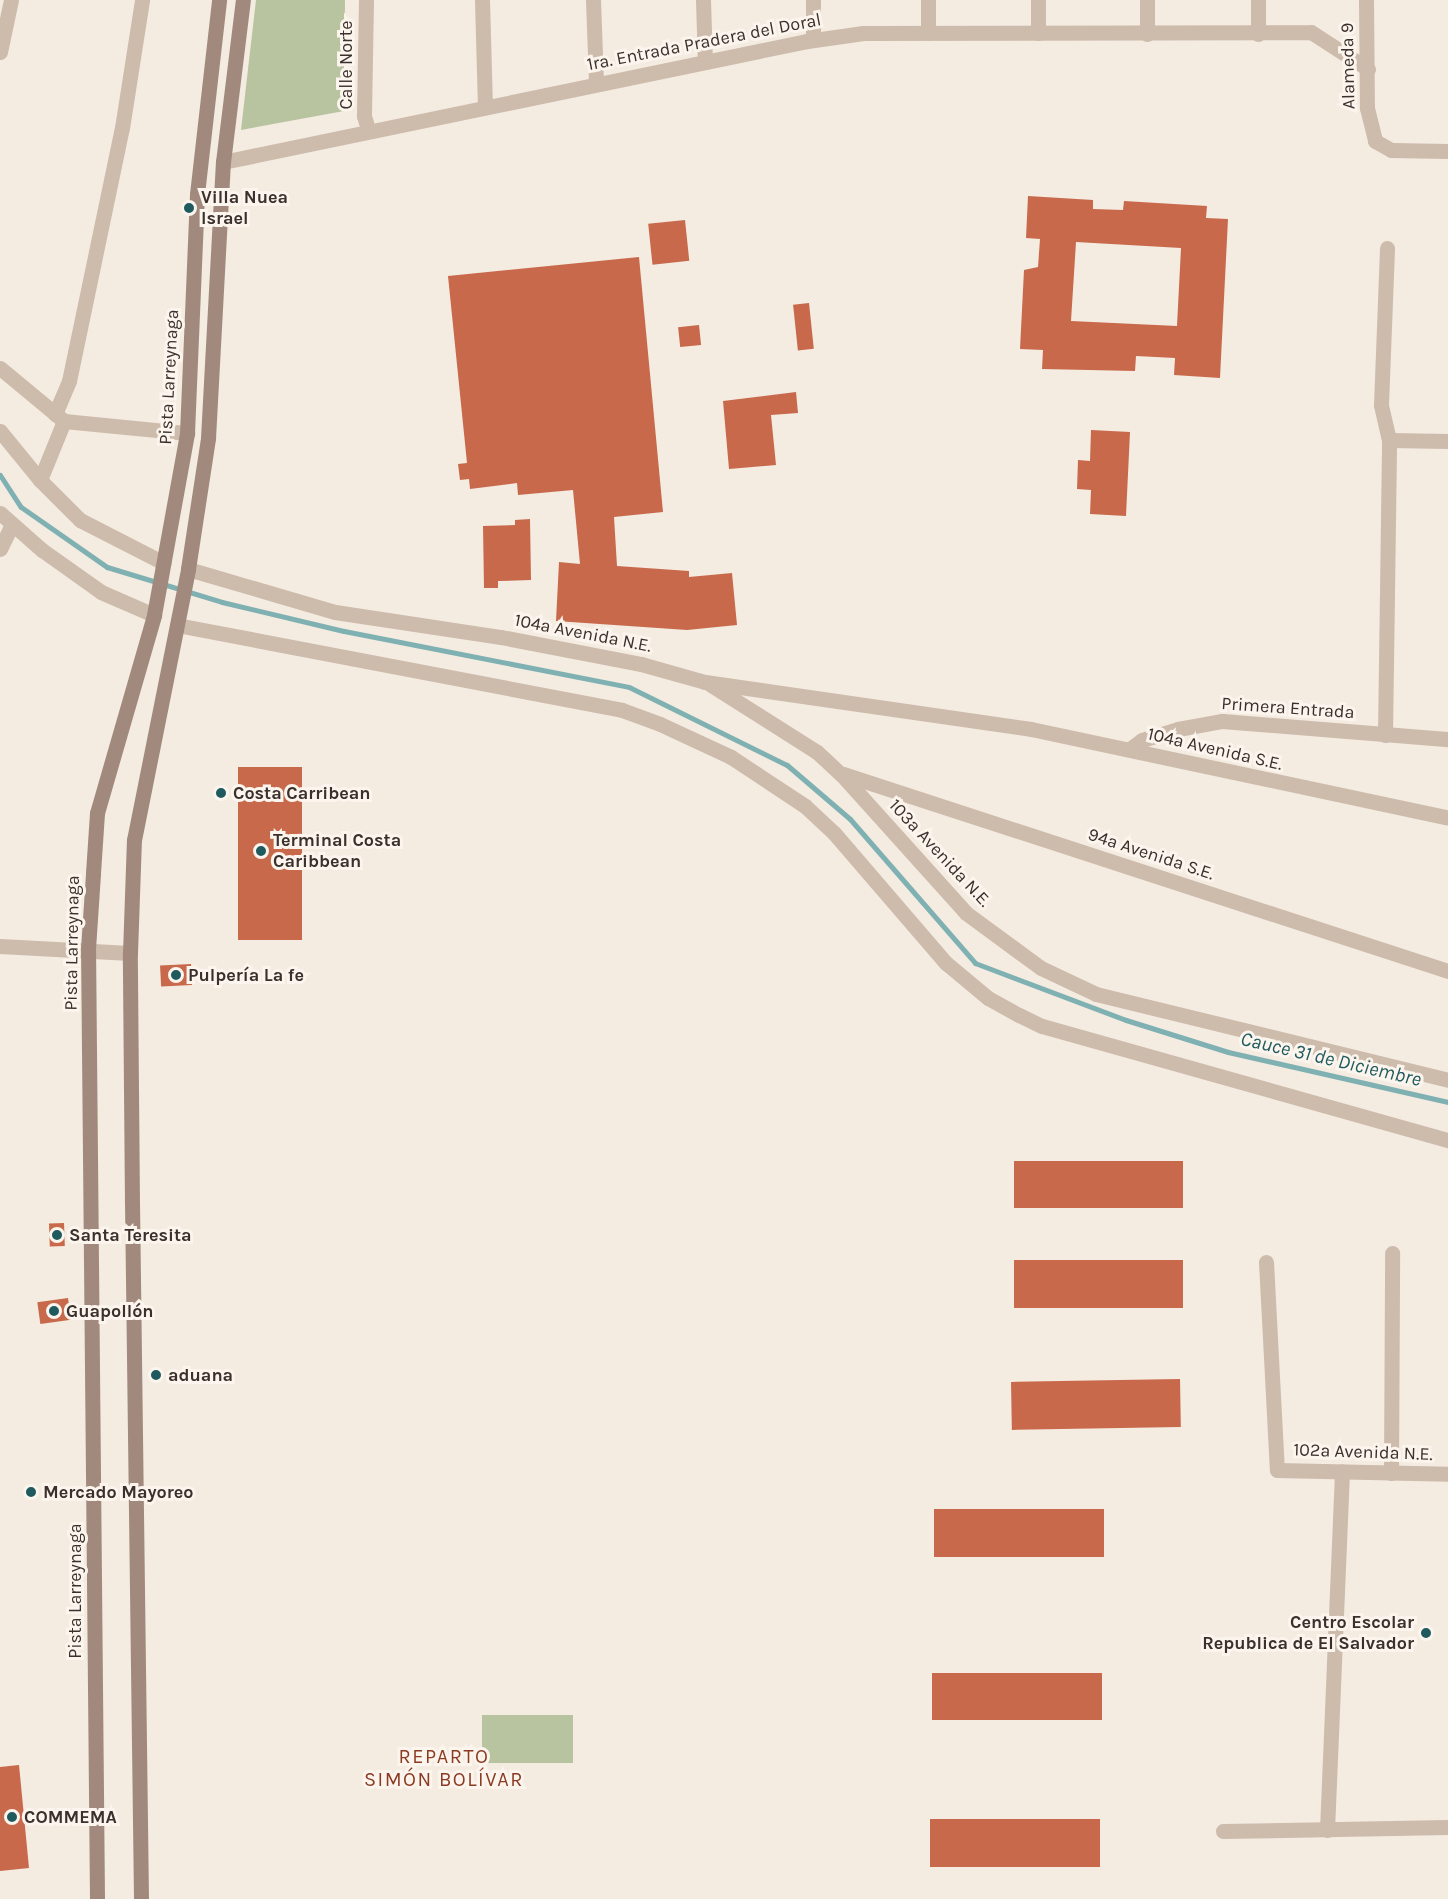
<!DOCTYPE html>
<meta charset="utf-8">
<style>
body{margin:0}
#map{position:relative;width:1448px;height:1899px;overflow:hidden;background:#f4ebe1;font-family:Karla,sans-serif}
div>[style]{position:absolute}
.green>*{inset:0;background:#b8c4a0;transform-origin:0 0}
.stream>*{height:5px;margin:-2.5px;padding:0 2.5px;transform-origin:2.5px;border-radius:2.5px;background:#7fb0b2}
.building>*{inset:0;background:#c8694b;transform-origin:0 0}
.street>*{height:15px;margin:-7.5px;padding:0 7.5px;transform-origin:7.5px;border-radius:7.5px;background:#cdbbac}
.secondary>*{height:15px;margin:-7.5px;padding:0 7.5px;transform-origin:7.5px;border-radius:7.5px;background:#a18a7d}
.dots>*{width:16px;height:16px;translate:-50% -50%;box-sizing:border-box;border:3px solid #fbf5ee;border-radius:50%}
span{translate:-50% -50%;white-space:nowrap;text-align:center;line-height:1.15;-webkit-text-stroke:6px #fbf5ee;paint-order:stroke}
.street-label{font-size:18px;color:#3b302b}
.poi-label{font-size:18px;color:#3b302b;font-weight:700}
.left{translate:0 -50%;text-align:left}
.right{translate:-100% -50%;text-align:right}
.water-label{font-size:20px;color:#1f5a5e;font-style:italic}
.neighbourhood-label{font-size:20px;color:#8c3b22;letter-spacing:1.5px}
</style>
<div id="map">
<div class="green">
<div style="clip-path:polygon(256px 0,345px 0,344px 111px,241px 130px)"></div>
<div style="left:482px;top:1715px;width:91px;height:48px"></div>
</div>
<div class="stream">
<div style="left:0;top:475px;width:38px;rotate:57deg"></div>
<div style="left:21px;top:507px;width:105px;rotate:34.9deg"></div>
<div style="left:107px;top:567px;width:120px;rotate:16.9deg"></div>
<div style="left:222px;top:602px;width:125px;rotate:13.4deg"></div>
<div style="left:344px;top:631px;width:290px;rotate:11.1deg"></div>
<div style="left:629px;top:687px;width:176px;rotate:26.3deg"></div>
<div style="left:787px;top:765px;width:83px;rotate:40.6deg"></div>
<div style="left:850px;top:819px;width:191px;rotate:49deg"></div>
<div style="left:975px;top:963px;width:161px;rotate:20.7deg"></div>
<div style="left:1126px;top:1020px;width:107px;rotate:17.4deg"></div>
<div style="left:1228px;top:1052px;width:226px;rotate:12.8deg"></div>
</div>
<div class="building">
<div style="clip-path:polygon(evenodd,1028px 196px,1093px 200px,1093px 209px,1123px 210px,1124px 201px,1207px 206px,1206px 218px,1228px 219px,1220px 378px,1174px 375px,1175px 358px,1136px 356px,1135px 371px,1042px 369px,1043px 350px,1020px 349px,1024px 270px,1038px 267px,1040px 239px,1026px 238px,1028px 196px,1076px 242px,1181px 248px,1177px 326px,1071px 321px,1076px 242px)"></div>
<div style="left:685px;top:220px;width:41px;height:37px;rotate:84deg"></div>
<div style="clip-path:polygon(639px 257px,663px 512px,614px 517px,617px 566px,689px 571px,689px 577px,732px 573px,737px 625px,687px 630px,556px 621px,559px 562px,580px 564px,573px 490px,518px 495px,517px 483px,470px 489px,469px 479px,460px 480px,458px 464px,467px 463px,448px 276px)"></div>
<div style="left:809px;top:303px;width:46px;height:16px;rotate:84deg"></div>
<div style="left:699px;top:325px;width:20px;height:21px;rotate:84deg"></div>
<div style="clip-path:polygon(796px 392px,798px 413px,771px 415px,776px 465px,729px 469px,723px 401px)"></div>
<div style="clip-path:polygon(1091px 430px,1130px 432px,1126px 516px,1090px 514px,1091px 490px,1077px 489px,1078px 460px,1090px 461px)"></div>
<div style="clip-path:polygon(530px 519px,531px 580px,498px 581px,498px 588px,484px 588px,483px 526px,515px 525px,515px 520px)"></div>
<div style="left:238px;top:767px;width:64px;height:173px"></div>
<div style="left:191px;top:964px;width:21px;height:31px;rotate:87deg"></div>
<div style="left:1014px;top:1161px;width:169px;height:47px"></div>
<div style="left:64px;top:1223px;width:23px;height:15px;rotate:88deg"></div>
<div style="left:1014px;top:1260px;width:169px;height:48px"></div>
<div style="left:68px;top:1298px;width:22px;height:31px;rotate:82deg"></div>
<div style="left:1180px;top:1379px;width:48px;height:169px;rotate:89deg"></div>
<div style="left:1104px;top:1509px;width:48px;height:170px;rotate:90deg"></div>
<div style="left:1102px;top:1673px;width:47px;height:170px;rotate:90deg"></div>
<div style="clip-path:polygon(19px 1765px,29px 1868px,0 1871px,0 1767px)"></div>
<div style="left:930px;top:1819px;width:170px;height:48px"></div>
</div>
<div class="street">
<div style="left:366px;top:0;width:116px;rotate:91deg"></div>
<div style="left:364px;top:116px;width:14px;rotate:73deg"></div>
<div style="left:482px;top:0;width:105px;rotate:88.4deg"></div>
<div style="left:593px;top:0;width:83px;rotate:87.9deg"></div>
<div style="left:703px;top:0;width:62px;rotate:88.2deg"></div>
<div style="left:813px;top:0;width:40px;rotate:90deg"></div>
<div style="left:928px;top:0;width:33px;rotate:90deg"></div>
<div style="left:1038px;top:0;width:33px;rotate:90deg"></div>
<div style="left:1147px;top:0;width:34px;rotate:90deg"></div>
<div style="left:1366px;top:0;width:108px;rotate:89.5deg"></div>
<div style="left:1367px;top:108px;width:34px;rotate:76deg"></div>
<div style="left:1375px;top:141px;width:18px;rotate:29deg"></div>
<div style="left:1391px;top:150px;width:57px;rotate:1deg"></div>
<div style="left:1258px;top:34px;width:34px;rotate:-90deg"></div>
<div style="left:0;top:52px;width:53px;rotate:-78.1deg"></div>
<div style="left:223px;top:162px;width:596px;rotate:-11.71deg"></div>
<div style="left:807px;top:41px;width:57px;rotate:-8.1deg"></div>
<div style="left:863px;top:33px;width:448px;rotate:-0.1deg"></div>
<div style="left:1311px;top:32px;width:68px;rotate:33deg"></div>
<div style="left:0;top:368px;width:83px;rotate:39.6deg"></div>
<div style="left:64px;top:421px;width:124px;rotate:5.6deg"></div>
<div style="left:55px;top:414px;width:36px;rotate:-67deg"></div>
<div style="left:69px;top:381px;width:258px;rotate:-78.2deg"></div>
<div style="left:122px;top:128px;width:130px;rotate:-81.1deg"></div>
<div style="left:0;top:431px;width:63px;rotate:50.8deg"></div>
<div style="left:40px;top:480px;width:57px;rotate:45deg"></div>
<div style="left:80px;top:520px;width:94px;rotate:27.1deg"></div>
<div style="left:1389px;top:440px;width:59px;rotate:1deg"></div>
<div style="left:40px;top:480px;width:64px;rotate:-67.9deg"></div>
<div style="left:0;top:513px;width:56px;rotate:41.4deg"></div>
<div style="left:42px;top:550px;width:72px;rotate:35.4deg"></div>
<div style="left:101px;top:592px;width:58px;rotate:23.5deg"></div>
<div style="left:0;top:549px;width:25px;rotate:-64deg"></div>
<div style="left:188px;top:569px;width:153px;rotate:16.3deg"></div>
<div style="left:335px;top:612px;width:168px;rotate:8.6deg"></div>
<div style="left:501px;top:637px;width:143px;rotate:10.9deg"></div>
<div style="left:641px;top:664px;width:66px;rotate:15.7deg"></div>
<div style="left:705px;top:682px;width:329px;rotate:8.2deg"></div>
<div style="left:1031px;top:729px;width:426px;rotate:12deg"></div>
<div style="left:177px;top:625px;width:453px;rotate:10.8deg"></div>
<div style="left:622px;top:710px;width:40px;rotate:20.2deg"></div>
<div style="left:660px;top:724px;width:78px;rotate:24.9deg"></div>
<div style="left:731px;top:757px;width:89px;rotate:33.5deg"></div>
<div style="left:805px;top:806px;width:40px;rotate:43deg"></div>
<div style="left:834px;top:833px;width:172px;rotate:49.3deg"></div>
<div style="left:946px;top:963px;width:55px;rotate:39.8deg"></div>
<div style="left:988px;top:998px;width:35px;rotate:29deg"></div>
<div style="left:1019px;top:1015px;width:25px;rotate:26deg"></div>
<div style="left:1042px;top:1026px;width:422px;rotate:15.7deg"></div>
<div style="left:711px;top:685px;width:125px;rotate:32.3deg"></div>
<div style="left:817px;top:752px;width:33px;rotate:43deg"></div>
<div style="left:841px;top:774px;width:187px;rotate:48deg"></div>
<div style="left:966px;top:913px;width:93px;rotate:36.3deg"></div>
<div style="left:1041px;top:968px;width:61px;rotate:25.3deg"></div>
<div style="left:1096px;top:994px;width:362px;rotate:13.7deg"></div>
<div style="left:1385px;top:735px;width:295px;rotate:-89.2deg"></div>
<div style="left:1389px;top:440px;width:36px;rotate:-103deg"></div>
<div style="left:1381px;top:405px;width:157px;rotate:-87.8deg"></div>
<div style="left:1130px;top:749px;width:15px;rotate:-37deg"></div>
<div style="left:1142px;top:740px;width:38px;rotate:-17deg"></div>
<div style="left:1178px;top:729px;width:45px;rotate:-10.3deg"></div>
<div style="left:1222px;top:721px;width:227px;rotate:4.6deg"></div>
<div style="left:843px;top:774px;width:636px;rotate:18.04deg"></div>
<div style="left:0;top:946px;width:130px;rotate:3.1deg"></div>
<div style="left:1266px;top:1262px;width:208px;rotate:87deg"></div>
<div style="left:1277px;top:1470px;width:171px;rotate:1.3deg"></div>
<div style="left:1391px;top:1473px;width:220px;rotate:-89.7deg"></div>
<div style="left:1327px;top:1830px;width:359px;rotate:-87.6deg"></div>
<div style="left:1223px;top:1831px;width:225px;rotate:-1deg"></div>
</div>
<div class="secondary">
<div style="left:97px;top:1899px;width:950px;rotate:-90.54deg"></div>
<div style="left:88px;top:949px;width:76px;rotate:-86.2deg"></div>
<div style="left:93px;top:873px;width:60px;rotate:-86.2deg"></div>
<div style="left:97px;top:813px;width:206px;rotate:-73.9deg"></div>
<div style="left:154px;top:615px;width:185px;rotate:-79.7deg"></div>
<div style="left:187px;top:433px;width:239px;rotate:-87.6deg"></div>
<div style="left:197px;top:194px;width:195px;rotate:-83.5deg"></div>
<div style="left:141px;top:1899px;width:695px;rotate:-90.74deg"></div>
<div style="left:132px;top:1204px;width:251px;rotate:-90.5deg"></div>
<div style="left:130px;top:953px;width:113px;rotate:-88deg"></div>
<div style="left:134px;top:840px;width:276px;rotate:-78.7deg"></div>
<div style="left:188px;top:569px;width:133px;rotate:-81.3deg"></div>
<div style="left:208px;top:438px;width:276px;rotate:-86.9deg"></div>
<div style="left:223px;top:162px;width:163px;rotate:-83deg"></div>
</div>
<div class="dots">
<div style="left:189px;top:208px;background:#1f5a5e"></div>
<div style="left:221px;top:793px;background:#1f5a5e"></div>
<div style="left:261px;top:851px;background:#1f5a5e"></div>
<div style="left:176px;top:975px;background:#1f5a5e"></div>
<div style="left:57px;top:1235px;background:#1f5a5e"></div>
<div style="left:54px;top:1311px;background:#1f5a5e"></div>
<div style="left:156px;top:1375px;background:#1f5a5e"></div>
<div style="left:31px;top:1492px;background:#1f5a5e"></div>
<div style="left:1426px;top:1633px;background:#1f5a5e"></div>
<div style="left:12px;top:1817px;background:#1f5a5e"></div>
</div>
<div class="street-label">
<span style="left:704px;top:42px;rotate:-11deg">1ra. Entrada Pradera del Doral</span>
<span style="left:346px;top:65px;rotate:-90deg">Calle Norte</span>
<span style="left:1348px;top:66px;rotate:-91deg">Alameda 9</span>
<span style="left:169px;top:377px;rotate:-87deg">Pista Larreynaga</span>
<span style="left:583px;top:633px;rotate:11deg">104a Avenida N.E.</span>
<span style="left:1288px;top:708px;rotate:4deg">Primera Entrada</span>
<span style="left:1215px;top:749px;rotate:13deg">104a Avenida S.E.</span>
<span style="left:940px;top:853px;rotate:47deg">103a Avenida N.E.</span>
<span style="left:1151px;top:854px;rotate:18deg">94a Avenida S.E.</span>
<span style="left:72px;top:943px;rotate:-89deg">Pista Larreynaga</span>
<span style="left:1363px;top:1452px;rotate:2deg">102a Avenida N.E.</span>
<span style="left:75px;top:1591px;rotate:-90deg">Pista Larreynaga</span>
</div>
<div class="poi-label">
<span class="left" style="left:201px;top:208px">Villa Nuea<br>Israel</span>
<span class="left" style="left:233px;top:793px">Costa Carribean</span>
<span class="left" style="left:273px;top:851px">Terminal Costa<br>Caribbean</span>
<span class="left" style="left:188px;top:975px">Pulpería La fe</span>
<span class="left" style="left:69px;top:1235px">Santa Teresita</span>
<span class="left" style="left:66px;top:1311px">Guapollón</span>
<span class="left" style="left:168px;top:1375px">aduana</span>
<span class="left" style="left:43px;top:1492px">Mercado Mayoreo</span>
<span class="right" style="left:1414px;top:1633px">Centro Escolar<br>Republica de El Salvador</span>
<span class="left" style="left:24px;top:1817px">COMMEMA</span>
</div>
<div class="water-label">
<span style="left:1331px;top:1059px;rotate:13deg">Cauce 31 de Diciembre</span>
</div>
<div class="neighbourhood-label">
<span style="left:444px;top:1768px">REPARTO<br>SIMÓN BOLÍVAR</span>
</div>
</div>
